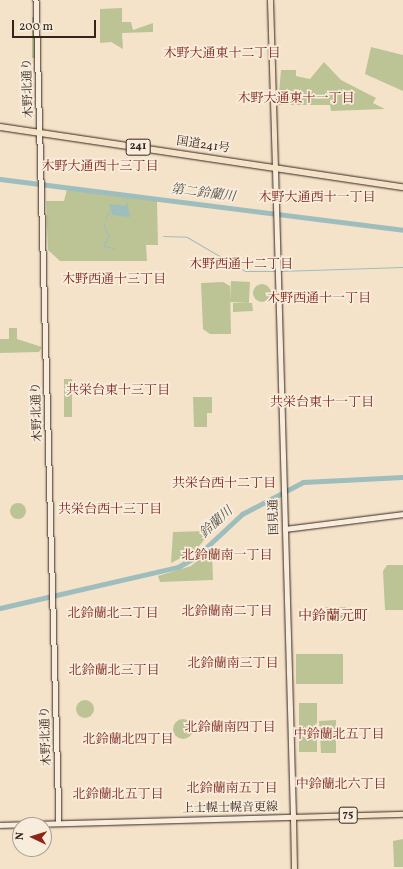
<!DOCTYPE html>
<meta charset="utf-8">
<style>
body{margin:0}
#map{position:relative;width:403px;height:869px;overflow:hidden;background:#f5e3c9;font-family:Vollkorn,"Noto Serif JP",serif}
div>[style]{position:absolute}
.green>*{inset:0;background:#bcc496;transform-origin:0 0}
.round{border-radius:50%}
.water>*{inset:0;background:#9ebdbd}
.stream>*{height:1px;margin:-0.5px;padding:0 0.5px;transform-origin:0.5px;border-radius:0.5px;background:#9ebdbd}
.river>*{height:5px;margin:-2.5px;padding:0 2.5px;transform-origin:2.5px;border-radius:2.5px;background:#9ebdbd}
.roads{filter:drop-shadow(0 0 1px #35241e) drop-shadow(0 0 1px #35241e)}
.secondary>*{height:4.5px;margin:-2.25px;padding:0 2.25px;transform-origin:2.25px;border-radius:2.25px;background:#f8eddc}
.primary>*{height:5px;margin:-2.5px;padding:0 2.5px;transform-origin:2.5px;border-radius:2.5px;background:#f5e3c9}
.highway>*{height:6px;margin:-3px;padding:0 3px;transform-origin:3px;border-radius:3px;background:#f5e3c9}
span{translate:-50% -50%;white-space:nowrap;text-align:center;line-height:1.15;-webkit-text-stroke:3.5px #f8eddc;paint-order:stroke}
.shield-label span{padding:1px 3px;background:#f8eddc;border:1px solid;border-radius:3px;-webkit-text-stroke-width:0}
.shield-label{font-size:11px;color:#35241e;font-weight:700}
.street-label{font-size:12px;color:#35241e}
.neighbourhood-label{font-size:13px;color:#7a1f14}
.water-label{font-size:13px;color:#54524e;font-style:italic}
.quarter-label{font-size:14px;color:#7a1f14}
.north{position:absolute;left:12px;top:817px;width:40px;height:40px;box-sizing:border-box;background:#f8eddc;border:1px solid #aa9d90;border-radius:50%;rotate:274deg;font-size:11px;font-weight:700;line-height:16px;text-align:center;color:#35241e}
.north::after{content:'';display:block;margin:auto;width:14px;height:18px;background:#8f2418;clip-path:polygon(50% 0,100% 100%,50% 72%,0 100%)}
.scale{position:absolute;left:12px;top:20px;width:84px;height:18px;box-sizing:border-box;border:2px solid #35241e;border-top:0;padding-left:5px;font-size:12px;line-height:14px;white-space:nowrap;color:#35241e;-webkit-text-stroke:3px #f8eddc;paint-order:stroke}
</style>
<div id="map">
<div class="green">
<div style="clip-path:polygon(122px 8px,122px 22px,131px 22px,133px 30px,153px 23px,153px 32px,122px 33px,123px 49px,111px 42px,100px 43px,100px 9px)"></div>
<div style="left:32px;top:17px;width:3px;height:41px"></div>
<div style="clip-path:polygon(371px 47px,403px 55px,403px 91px,365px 74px)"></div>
<div style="clip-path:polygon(324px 62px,341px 80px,376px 98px,373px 103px,385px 109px,331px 111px,330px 105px,278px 105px,281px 70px,296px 70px,296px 76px,310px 79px)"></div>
<div style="clip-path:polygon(67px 189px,157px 200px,158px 245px,146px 245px,147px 261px,60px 261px,48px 250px,46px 201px,64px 201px)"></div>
<div style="left:231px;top:281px;width:19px;height:21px;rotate:3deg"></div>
<div style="clip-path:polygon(223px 282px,230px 286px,231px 334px,210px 334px,203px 329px,201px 283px)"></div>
<div class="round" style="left:253px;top:284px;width:18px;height:18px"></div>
<div style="clip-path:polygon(233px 303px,252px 303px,253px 311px,233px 312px)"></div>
<div style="clip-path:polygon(9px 328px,17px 328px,17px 339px,42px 347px,39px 352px,0 353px,0 339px,9px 339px)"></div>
<div style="left:64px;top:379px;width:8px;height:38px"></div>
<div style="clip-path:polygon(193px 397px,212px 397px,212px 413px,207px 413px,207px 427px,194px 427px)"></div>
<div class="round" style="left:10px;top:503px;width:16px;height:16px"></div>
<div style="clip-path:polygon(207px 531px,208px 535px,196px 550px,171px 563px,173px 532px)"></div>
<div style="clip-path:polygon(212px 549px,213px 580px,160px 582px,158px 576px,191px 566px)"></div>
<div style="clip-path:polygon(387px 565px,403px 565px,403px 610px,385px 610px,383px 571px)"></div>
<div style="left:346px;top:607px;width:11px;height:21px;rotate:90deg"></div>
<div style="left:296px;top:654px;width:47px;height:30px"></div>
<div class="round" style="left:76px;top:700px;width:18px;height:18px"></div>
<div style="left:299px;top:703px;width:18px;height:49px"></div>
<div class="round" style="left:173px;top:719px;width:20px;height:20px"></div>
<div style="clip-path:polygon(336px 720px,336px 753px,321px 753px,319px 721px)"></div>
<div style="clip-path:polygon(403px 839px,403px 867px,394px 867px,393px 841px)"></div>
</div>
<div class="water">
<div style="clip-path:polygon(109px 204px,128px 206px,130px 217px,112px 215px)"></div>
</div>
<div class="stream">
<div style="left:127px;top:199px;width:4px;rotate:-76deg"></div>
<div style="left:126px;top:207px;width:5px;rotate:-79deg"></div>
<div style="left:105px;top:219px;width:11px;rotate:-63deg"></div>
<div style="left:104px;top:226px;width:3px;rotate:-72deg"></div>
<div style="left:104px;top:227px;width:10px;rotate:61deg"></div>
<div style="left:109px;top:236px;width:6px;rotate:121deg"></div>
<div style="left:163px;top:236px;width:24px;rotate:2deg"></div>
<div style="left:187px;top:237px;width:67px;rotate:30.4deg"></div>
<div style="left:245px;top:271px;width:31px"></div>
<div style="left:105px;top:241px;width:5px;rotate:101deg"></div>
<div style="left:104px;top:246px;width:10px;rotate:11deg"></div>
<div style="left:279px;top:271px;width:124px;rotate:-1.8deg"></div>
</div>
<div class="river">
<div style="left:0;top:179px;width:406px;rotate:7.2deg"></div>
<div style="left:0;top:608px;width:183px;rotate:-13deg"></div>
<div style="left:178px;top:567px;width:22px;rotate:-30deg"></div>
<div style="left:197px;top:556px;width:62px;rotate:-43deg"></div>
<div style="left:242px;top:514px;width:69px;rotate:-27.7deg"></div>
<div style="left:303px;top:482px;width:100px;rotate:-2.9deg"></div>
</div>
<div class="roads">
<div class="secondary">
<div style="left:36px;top:0;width:823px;rotate:88.4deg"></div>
<div style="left:285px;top:529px;width:119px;rotate:-7.2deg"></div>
<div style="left:0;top:825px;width:293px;rotate:-1.6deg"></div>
<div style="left:293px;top:817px;width:648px;rotate:-91.59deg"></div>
</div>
<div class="primary">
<div style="left:270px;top:0;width:169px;rotate:88.3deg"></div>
<div style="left:294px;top:869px;width:52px;rotate:-91.1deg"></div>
<div style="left:293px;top:817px;width:110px;rotate:-1.6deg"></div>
</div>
<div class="highway">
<div style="left:0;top:127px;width:407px;rotate:8.5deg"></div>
</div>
</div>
<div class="shield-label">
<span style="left:138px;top:147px">241</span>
<span style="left:348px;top:815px">75</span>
</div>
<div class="street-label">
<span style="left:29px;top:88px;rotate:-92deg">木野北通り</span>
<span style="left:203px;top:146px;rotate:8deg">国道241号</span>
<span style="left:38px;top:412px;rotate:-92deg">木野北通り</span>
<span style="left:275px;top:517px;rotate:-92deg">国見通</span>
<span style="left:47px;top:736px;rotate:-92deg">木野北通り</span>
<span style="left:230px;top:809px;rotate:-1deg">上士幌士幌音更線</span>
</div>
<div class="neighbourhood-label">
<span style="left:222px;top:54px">木野大通東十二丁目</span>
<span style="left:296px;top:99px">木野大通東十一丁目</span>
<span style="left:100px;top:167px">木野大通西十三丁目</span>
<span style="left:317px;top:198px">木野大通西十一丁目</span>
<span style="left:241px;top:265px">木野西通十二丁目</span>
<span style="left:114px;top:280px">木野西通十三丁目</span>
<span style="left:319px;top:299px">木野西通十一丁目</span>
<span style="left:118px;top:391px">共栄台東十三丁目</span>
<span style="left:322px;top:403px">共栄台東十一丁目</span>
<span style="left:224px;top:484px">共栄台西十二丁目</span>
<span style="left:110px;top:510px">共栄台西十三丁目</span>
<span style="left:227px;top:556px">北鈴蘭南一丁目</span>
<span style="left:227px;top:612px">北鈴蘭南二丁目</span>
<span style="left:113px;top:614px">北鈴蘭北二丁目</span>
<span style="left:233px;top:664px">北鈴蘭南三丁目</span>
<span style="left:114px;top:671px">北鈴蘭北三丁目</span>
<span style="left:230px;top:728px">北鈴蘭南四丁目</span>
<span style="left:339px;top:735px">中鈴蘭北五丁目</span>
<span style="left:128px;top:740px">北鈴蘭北四丁目</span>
<span style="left:341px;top:785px">中鈴蘭北六丁目</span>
<span style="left:232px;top:789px">北鈴蘭南五丁目</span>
<span style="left:118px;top:795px">北鈴蘭北五丁目</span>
</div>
<div class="water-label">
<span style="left:203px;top:194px;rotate:7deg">第二鈴蘭川</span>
<span style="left:217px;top:523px;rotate:-42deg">鈴蘭川</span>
</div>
<div class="quarter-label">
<span style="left:333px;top:617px">中鈴蘭元町</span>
</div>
<div class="north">N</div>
<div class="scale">200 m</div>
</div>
